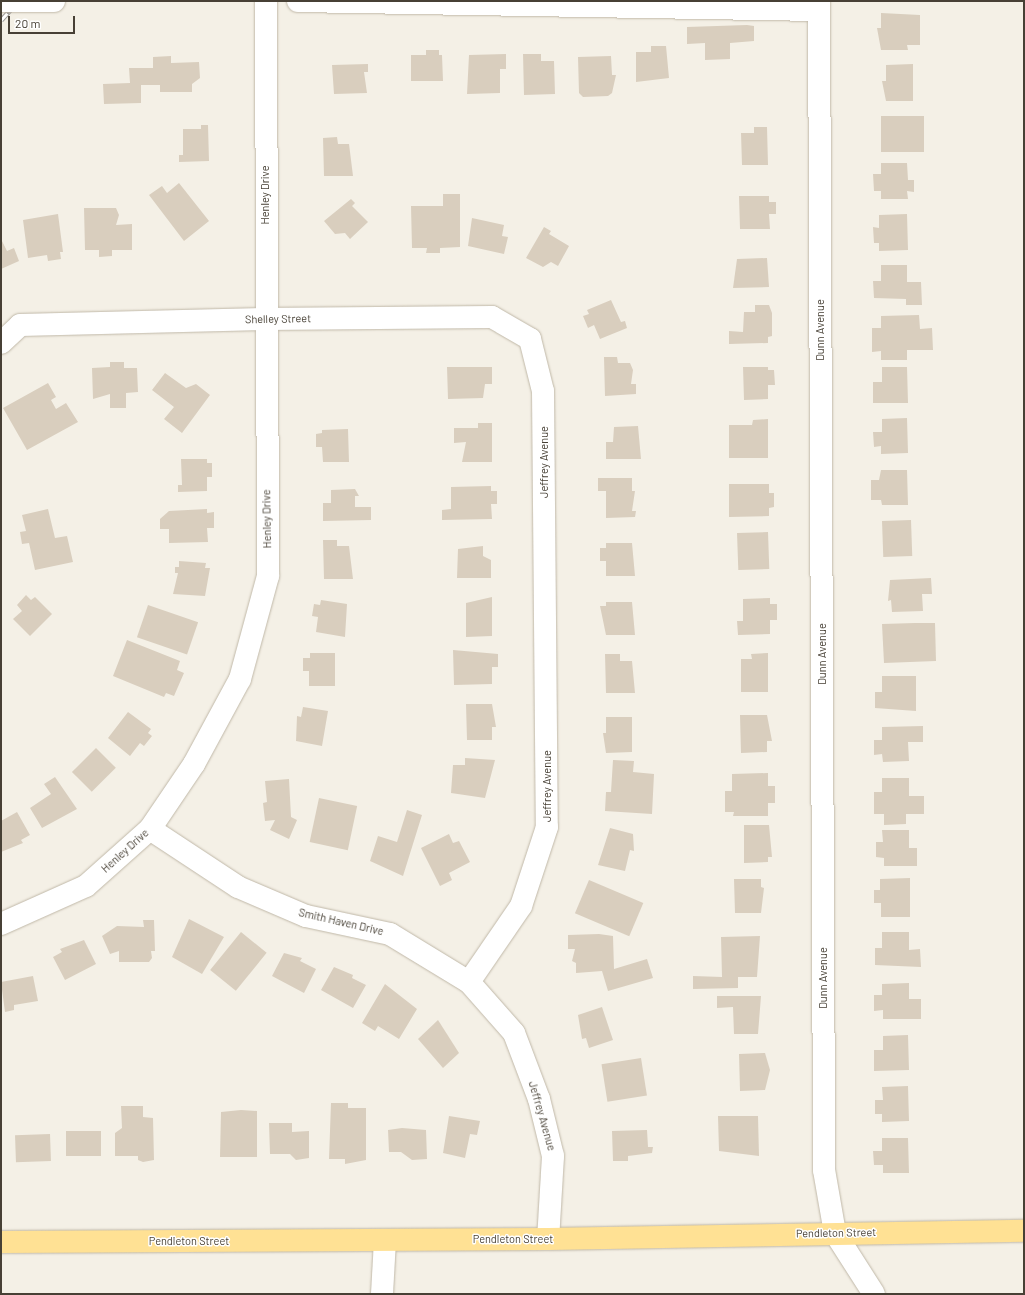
<!DOCTYPE html>
<style>
body{margin:0}
#map{position:relative;width:1025px;height:1295px;overflow:hidden;background:#f4f0e6;font-family:Barlow,sans-serif}
div>[style]{position:absolute}
.building>*{inset:0;background:#d9cebe;transform-origin:0 0}
.roads{filter:drop-shadow(0 0 1px #c0b8a8) drop-shadow(0 0 1px #c0b8a8)}
.minor>*{height:22px;margin:-11px;padding:0 11px;transform-origin:11px;border-radius:11px;background:#fff}
.major>*{height:22px;margin:-11px;padding:0 11px;transform-origin:11px;border-radius:11px;background:#ffe194}
.rail>*{height:4.5px;margin-top:-2.25px;transform-origin:0;background:repeating-linear-gradient(90deg,#fff 0 9px,#969696 0 18px);box-sizing:border-box;border-block:1px solid #969696}
.bridges{filter:drop-shadow(0 0 1px #c0b8a8) drop-shadow(0 0 1px #c0b8a8)}
.minor-bridge>*{height:22px;margin:-11px;padding:0 11px;transform-origin:11px;border-radius:11px;background:#fff}
span{translate:-50% -50%;white-space:nowrap;text-align:center;line-height:1.15;-webkit-text-stroke:3px #fff;paint-order:stroke}
.street-label{font-size:11px;color:#474035}
.frame{position:absolute;inset:0;border:2px solid #474035;pointer-events:none}
.scale{position:absolute;left:8px;top:16px;width:67px;height:18px;box-sizing:border-box;border:2px solid #474035;border-top:0;padding-left:5px;font-size:12px;line-height:14px;white-space:nowrap;color:#474035;-webkit-text-stroke:3px #fff;paint-order:stroke}
</style>
<div id="map">
<div class="building">
<div style="clip-path:polygon(881px 13px,920px 15px,920px 45px,907px 45px,908px 50px,881px 50px,877px 28px,881px 28px)"></div>
<div style="clip-path:polygon(747px 25px,754px 26px,754px 41px,730px 43px,730px 59px,705px 60px,705px 43px,687px 44px,687px 27px)"></div>
<div style="clip-path:polygon(651px 46px,666px 46px,669px 78px,636px 82px,636px 52px,651px 52px)"></div>
<div style="clip-path:polygon(426px 50px,439px 50px,439px 55px,442px 55px,443px 81px,411px 81px,411px 55px,426px 55px)"></div>
<div style="clip-path:polygon(506px 54px,506px 69px,500px 69px,500px 93px,467px 94px,469px 55px)"></div>
<div style="clip-path:polygon(523px 54px,541px 54px,541px 61px,554px 61px,555px 94px,524px 95px)"></div>
<div style="clip-path:polygon(171px 56px,171px 63px,199px 62px,200px 78px,192px 84px,192px 92px,160px 92px,160px 85px,141px 85px,141px 103px,104px 104px,103px 84px,130px 83px,129px 68px,153px 68px,153px 57px)"></div>
<div style="clip-path:polygon(611px 56px,612px 75px,616px 75px,612px 93px,608px 96px,583px 97px,579px 93px,578px 57px)"></div>
<div style="clip-path:polygon(368px 64px,368px 72px,364px 72px,367px 93px,334px 94px,332px 65px)"></div>
<div style="clip-path:polygon(913px 64px,913px 101px,886px 101px,882px 81px,886px 81px,886px 65px)"></div>
<div style="left:881px;top:116px;width:43px;height:36px"></div>
<div style="clip-path:polygon(201px 125px,208px 125px,209px 161px,179px 162px,179px 155px,183px 155px,183px 129px,201px 129px)"></div>
<div style="clip-path:polygon(754px 127px,767px 127px,768px 165px,742px 165px,741px 133px,754px 133px)"></div>
<div style="clip-path:polygon(337px 137px,338px 144px,349px 144px,353px 176px,324px 176px,323px 138px)"></div>
<div style="clip-path:polygon(881px 163px,907px 163px,908px 180px,914px 180px,914px 192px,907px 191px,908px 199px,881px 199px,881px 191px,874px 191px,873px 174px,881px 174px)"></div>
<div style="clip-path:polygon(179px 183px,209px 221px,184px 241px,149px 195px,162px 186px,167px 193px)"></div>
<div style="clip-path:polygon(443px 194px,460px 194px,460px 247px,440px 248px,440px 253px,426px 253px,427px 248px,412px 248px,411px 206px,443px 206px)"></div>
<div style="clip-path:polygon(739px 196px,769px 196px,769px 202px,776px 202px,776px 214px,769px 214px,770px 229px,740px 229px)"></div>
<div style="clip-path:polygon(351px 199px,355px 203px,352px 206px,368px 222px,350px 239px,345px 233px,335px 234px,324px 221px)"></div>
<div style="clip-path:polygon(84px 208px,116px 208px,119px 215px,116px 225px,132px 224px,132px 250px,112px 250px,112px 256px,99px 257px,99px 250px,85px 250px)"></div>
<div style="clip-path:polygon(58px 214px,63px 252px,60px 252px,61px 259px,48px 261px,47px 255px,28px 258px,23px 220px)"></div>
<div style="clip-path:polygon(907px 214px,908px 250px,879px 251px,879px 243px,874px 243px,873px 227px,879px 228px,879px 215px)"></div>
<div style="clip-path:polygon(472px 218px,504px 225px,502px 236px,508px 237px,504px 254px,468px 246px)"></div>
<div style="clip-path:polygon(544px 227px,551px 231px,549px 234px,569px 246px,558px 266px,551px 262px,543px 267px,526px 258px)"></div>
<div style="clip-path:polygon(1px 239px,7px 251px,14px 248px,19px 261px,1px 269px)"></div>
<div style="clip-path:polygon(767px 258px,769px 287px,733px 288px,737px 259px)"></div>
<div style="clip-path:polygon(881px 265px,907px 265px,907px 282px,921px 282px,922px 305px,906px 305px,906px 299px,874px 298px,873px 281px,881px 281px)"></div>
<div style="clip-path:polygon(611px 300px,621px 322px,625px 321px,627px 328px,600px 339px,594px 325px,588px 328px,583px 316px,589px 314px,587px 310px)"></div>
<div style="clip-path:polygon(755px 305px,769px 305px,772px 313px,772px 336px,768px 337px,768px 343px,729px 344px,729px 331px,743px 332px,744px 312px,755px 312px)"></div>
<div style="clip-path:polygon(919px 315px,920px 329px,932px 328px,933px 350px,907px 350px,907px 360px,881px 360px,881px 351px,872px 352px,872px 328px,881px 328px,881px 316px)"></div>
<div style="clip-path:polygon(604px 357px,617px 357px,618px 363px,630px 363px,633px 370px,631px 384px,636px 384px,636px 394px,605px 396px)"></div>
<div style="clip-path:polygon(110px 362px,124px 362px,124px 368px,137px 368px,138px 392px,126px 393px,126px 408px,110px 408px,110px 394px,93px 399px,92px 368px,110px 367px)"></div>
<div style="clip-path:polygon(447px 367px,492px 367px,492px 384px,485px 384px,483px 398px,448px 399px)"></div>
<div style="clip-path:polygon(743px 367px,768px 367px,768px 370px,774px 370px,775px 385px,768px 385px,768px 399px,744px 400px)"></div>
<div style="clip-path:polygon(882px 367px,907px 367px,908px 403px,873px 403px,873px 382px,882px 382px)"></div>
<div style="clip-path:polygon(165px 373px,186px 388px,196px 384px,210px 395px,182px 433px,164px 419px,174px 407px,152px 390px)"></div>
<div style="clip-path:polygon(48px 383px,56px 397px,51px 400px,56px 409px,66px 403px,78px 422px,27px 450px,3px 408px)"></div>
<div style="clip-path:polygon(907px 418px,908px 453px,881px 454px,881px 446px,874px 447px,873px 432px,882px 432px,882px 419px)"></div>
<div style="clip-path:polygon(768px 419px,768px 458px,729px 458px,729px 425px,752px 425px,753px 420px)"></div>
<div style="clip-path:polygon(478px 423px,492px 423px,492px 462px,462px 462px,466px 442px,454px 443px,454px 428px,478px 428px)"></div>
<div style="clip-path:polygon(638px 426px,641px 459px,606px 459px,606px 442px,613px 442px,614px 427px)"></div>
<div style="clip-path:polygon(348px 429px,349px 462px,323px 462px,322px 447px,316px 447px,316px 434px,322px 433px,322px 430px)"></div>
<div style="clip-path:polygon(181px 459px,207px 459px,207px 463px,212px 463px,212px 477px,207px 477px,207px 491px,178px 492px,178px 485px,182px 485px)"></div>
<div style="clip-path:polygon(881px 470px,907px 470px,908px 505px,882px 505px,881px 500px,871px 500px,871px 480px,879px 480px)"></div>
<div style="clip-path:polygon(598px 478px,632px 478px,632px 491px,635px 491px,632px 511px,636px 511px,635px 517px,606px 518px,606px 491px,598px 491px)"></div>
<div style="clip-path:polygon(729px 484px,769px 484px,769px 493px,774px 493px,774px 507px,769px 508px,769px 516px,729px 517px)"></div>
<div style="clip-path:polygon(491px 486px,491px 491px,497px 491px,497px 504px,491px 504px,492px 519px,442px 520px,442px 510px,451px 509px,451px 487px)"></div>
<div style="clip-path:polygon(355px 489px,359px 496px,355px 496px,355px 507px,371px 507px,371px 520px,323px 521px,323px 503px,331px 503px,331px 490px)"></div>
<div style="clip-path:polygon(48px 509px,55px 538px,67px 536px,73px 562px,35px 570px,29px 543px,22px 544px,20px 532px,26px 531px,22px 515px)"></div>
<div style="clip-path:polygon(207px 509px,207px 513px,214px 512px,214px 528px,207px 528px,208px 542px,169px 543px,169px 529px,160px 529px,160px 519px,169px 511px)"></div>
<div style="left:911px;top:520px;width:36px;height:29px;rotate:88deg"></div>
<div style="left:768px;top:532px;width:37px;height:31px;rotate:88deg"></div>
<div style="clip-path:polygon(323px 540px,337px 540px,337px 546px,349px 546px,353px 579px,324px 579px)"></div>
<div style="clip-path:polygon(606px 543px,632px 543px,635px 576px,606px 576px,606px 561px,600px 561px,600px 548px,606px 548px)"></div>
<div style="clip-path:polygon(483px 546px,483px 556px,491px 560px,491px 578px,457px 578px,458px 549px)"></div>
<div style="clip-path:polygon(179px 561px,206px 563px,205px 568px,210px 568px,205px 596px,173px 594px,178px 573px,175px 573px,175px 567px,179px 567px)"></div>
<div style="clip-path:polygon(931px 578px,932px 594px,922px 594px,923px 611px,892px 612px,891px 600px,888px 601px,890px 580px)"></div>
<div style="clip-path:polygon(26px 595px,31px 600px,35px 597px,52px 614px,30px 636px,13px 619px,22px 611px,17px 605px)"></div>
<div style="clip-path:polygon(492px 597px,492px 636px,466px 637px,466px 603px)"></div>
<div style="clip-path:polygon(770px 598px,770px 604px,777px 604px,777px 620px,770px 620px,770px 634px,738px 635px,737px 621px,743px 621px,743px 599px)"></div>
<div style="clip-path:polygon(321px 600px,347px 604px,345px 637px,316px 632px,318px 617px,312px 616px,314px 604px,320px 605px)"></div>
<div style="clip-path:polygon(606px 602px,632px 602px,635px 635px,606px 635px,600px 606px,606px 606px)"></div>
<div style="left:148px;top:605px;width:53px;height:34px;rotate:19deg"></div>
<div style="clip-path:polygon(915px 623px,935px 623px,936px 661px,884px 663px,882px 624px)"></div>
<div style="clip-path:polygon(127px 640px,180px 661px,177px 670px,184px 673px,174px 696px,166px 693px,164px 697px,113px 676px)"></div>
<div style="clip-path:polygon(453px 650px,498px 654px,498px 667px,492px 667px,492px 684px,454px 685px)"></div>
<div style="clip-path:polygon(310px 653px,335px 653px,335px 686px,309px 686px,309px 671px,303px 671px,303px 658px,310px 658px)"></div>
<div style="clip-path:polygon(768px 653px,768px 692px,741px 692px,741px 659px,752px 659px,751px 654px)"></div>
<div style="clip-path:polygon(605px 654px,620px 654px,620px 661px,632px 661px,635px 693px,606px 693px)"></div>
<div style="clip-path:polygon(882px 676px,916px 676px,916px 711px,875px 708px,875px 692px,882px 692px)"></div>
<div style="clip-path:polygon(466px 704px,492px 704px,496px 727px,492px 727px,492px 740px,467px 740px)"></div>
<div style="clip-path:polygon(303px 707px,328px 711px,322px 746px,296px 741px,297px 716px,301px 717px)"></div>
<div style="clip-path:polygon(128px 712px,151px 729px,148px 733px,152px 736px,144px 746px,140px 743px,130px 756px,108px 738px)"></div>
<div style="clip-path:polygon(740px 715px,767px 715px,772px 741px,767px 741px,767px 752px,741px 753px)"></div>
<div style="clip-path:polygon(606px 717px,632px 717px,632px 752px,606px 753px,603px 733px,606px 733px)"></div>
<div style="clip-path:polygon(923px 726px,923px 742px,908px 742px,909px 761px,883px 762px,882px 754px,874px 755px,874px 740px,882px 740px,882px 727px)"></div>
<div style="left:96px;top:748px;width:28px;height:34px;rotate:45deg"></div>
<div style="clip-path:polygon(465px 758px,495px 760px,485px 798px,451px 793px,453px 765px,465px 765px)"></div>
<div style="clip-path:polygon(613px 760px,634px 761px,633px 772px,654px 774px,652px 814px,605px 811px,606px 792px,611px 792px)"></div>
<div style="clip-path:polygon(768px 773px,768px 786px,775px 786px,775px 803px,768px 803px,768px 816px,733px 816px,734px 812px,725px 812px,725px 791px,732px 791px,732px 774px)"></div>
<div style="clip-path:polygon(55px 777px,77px 809px,42px 828px,30px 808px,51px 794px,44px 784px)"></div>
<div style="clip-path:polygon(882px 778px,909px 778px,909px 796px,924px 796px,924px 814px,906px 814px,906px 824px,884px 825px,884px 814px,874px 814px,874px 792px,882px 792px)"></div>
<div style="clip-path:polygon(289px 779px,291px 817px,297px 820px,289px 839px,270px 830px,275px 820px,265px 821px,263px 803px,267px 802px,265px 781px)"></div>
<div style="left:319px;top:798px;width:39px;height:45px;rotate:12deg"></div>
<div style="clip-path:polygon(407px 810px,422px 815px,403px 876px,370px 861px,378px 836px,397px 842px)"></div>
<div style="clip-path:polygon(17px 812px,30px 835px,21px 840px,23px 843px,1px 852px,1px 821px)"></div>
<div style="clip-path:polygon(744px 825px,769px 825px,772px 857px,768px 857px,768px 862px,744px 863px)"></div>
<div style="clip-path:polygon(610px 828px,633px 834px,634px 851px,630px 850px,625px 871px,598px 865px)"></div>
<div style="clip-path:polygon(882px 830px,909px 830px,909px 848px,917px 848px,917px 866px,884px 866px,884px 858px,876px 857px,876px 842px,883px 842px)"></div>
<div style="clip-path:polygon(449px 834px,453px 843px,459px 841px,470px 862px,449px 873px,452px 880px,440px 886px,421px 848px)"></div>
<div style="clip-path:polygon(910px 878px,910px 917px,881px 917px,881px 903px,874px 903px,874px 890px,880px 890px,880px 879px)"></div>
<div style="clip-path:polygon(734px 879px,761px 879px,761px 887px,764px 888px,761px 913px,735px 913px)"></div>
<div style="left:589px;top:880px;width:59px;height:36px;rotate:23deg"></div>
<div style="clip-path:polygon(189px 919px,224px 937px,202px 974px,172px 957px)"></div>
<div style="clip-path:polygon(143px 920px,154px 920px,155px 951px,151px 951px,152px 958px,149px 962px,119px 962px,119px 951px,110px 954px,102px 936px,117px 926px,144px 927px)"></div>
<div style="left:241px;top:932px;width:33px;height:49px;rotate:39deg"></div>
<div style="clip-path:polygon(882px 932px,909px 932px,909px 950px,920px 949px,921px 967px,875px 965px,875px 948px,882px 948px)"></div>
<div style="clip-path:polygon(599px 934px,613px 936px,614px 969px,647px 959px,653px 978px,608px 991px,602px 971px,576px 973px,576px 963px,572px 961px,575px 949px,568px 949px,568px 935px)"></div>
<div style="clip-path:polygon(760px 936px,757px 977px,738px 977px,738px 988px,693px 989px,693px 976px,722px 977px,721px 937px)"></div>
<div style="clip-path:polygon(84px 940px,96px 964px,65px 980px,53px 957px,62px 952px,60px 949px)"></div>
<div style="clip-path:polygon(284px 953px,302px 958px,300px 961px,316px 969px,304px 993px,272px 976px)"></div>
<div style="clip-path:polygon(334px 967px,353px 975px,352px 978px,366px 985px,353px 1008px,321px 990px)"></div>
<div style="clip-path:polygon(33px 976px,38px 1001px,14px 1005px,14px 1010px,5px 1012px,1px 982px)"></div>
<div style="clip-path:polygon(909px 983px,909px 999px,921px 999px,921px 1019px,883px 1019px,883px 1010px,874px 1011px,874px 995px,882px 995px,882px 984px)"></div>
<div style="clip-path:polygon(385px 984px,417px 1009px,399px 1039px,378px 1026px,375px 1031px,362px 1023px)"></div>
<div style="clip-path:polygon(717px 996px,761px 996px,758px 1034px,734px 1034px,733px 1007px,717px 1008px)"></div>
<div style="clip-path:polygon(602px 1007px,613px 1040px,589px 1048px,586px 1038px,582px 1039px,578px 1015px)"></div>
<div style="clip-path:polygon(438px 1020px,459px 1053px,443px 1068px,418px 1039px)"></div>
<div style="clip-path:polygon(908px 1035px,909px 1070px,874px 1071px,874px 1050px,883px 1050px,883px 1036px)"></div>
<div style="clip-path:polygon(765px 1053px,770px 1070px,765px 1090px,740px 1091px,739px 1054px)"></div>
<div style="left:641px;top:1058px;width:38px;height:40px;rotate:81deg"></div>
<div style="clip-path:polygon(908px 1086px,909px 1121px,882px 1122px,882px 1114px,875px 1114px,875px 1100px,883px 1100px,882px 1087px)"></div>
<div style="clip-path:polygon(331px 1103px,348px 1103px,348px 1108px,366px 1108px,366px 1160px,345px 1164px,345px 1159px,329px 1159px)"></div>
<div style="clip-path:polygon(121px 1106px,143px 1106px,143px 1117px,153px 1118px,154px 1160px,143px 1162px,138px 1160px,138px 1156px,115px 1156px,115px 1133px,122px 1128px)"></div>
<div style="clip-path:polygon(241px 1110px,257px 1111px,257px 1157px,220px 1157px,221px 1112px)"></div>
<div style="clip-path:polygon(449px 1116px,480px 1121px,477px 1135px,470px 1134px,465px 1158px,443px 1153px)"></div>
<div style="clip-path:polygon(718px 1116px,758px 1116px,759px 1156px,719px 1151px)"></div>
<div style="clip-path:polygon(269px 1123px,292px 1123px,292px 1132px,309px 1131px,309px 1158px,296px 1160px,290px 1154px,270px 1154px)"></div>
<div style="clip-path:polygon(402px 1128px,426px 1130px,427px 1159px,412px 1160px,401px 1152px,389px 1152px,388px 1130px)"></div>
<div style="clip-path:polygon(647px 1130px,648px 1147px,653px 1147px,652px 1153px,628px 1156px,628px 1161px,613px 1161px,612px 1131px)"></div>
<div style="left:66px;top:1131px;width:35px;height:25px"></div>
<div style="left:50px;top:1134px;width:27px;height:35px;rotate:88deg"></div>
<div style="clip-path:polygon(882px 1138px,908px 1138px,909px 1173px,883px 1173px,883px 1165px,874px 1165px,873px 1151px,882px 1151px)"></div>
</div>
<div class="roads">
<div class="minor">
<div style="left:298px;top:1px;width:521px;rotate:0.99deg"></div>
<div style="left:819px;top:1px;width:1169px;rotate:89.75deg"></div>
<div style="left:824px;top:1170px;width:64px;rotate:80.1deg"></div>
<div style="left:835px;top:1233px;width:72px;rotate:57.4deg"></div>
<div style="left:1px;top:343px;width:26px;rotate:-43deg"></div>
<div style="left:20px;top:325px;width:244px;rotate:-1.4deg"></div>
<div style="left:264px;top:319px;width:228px;rotate:-0.5deg"></div>
<div style="left:492px;top:317px;width:44px;rotate:30.1deg"></div>
<div style="left:530px;top:339px;width:54px;rotate:76deg"></div>
<div style="left:543px;top:391px;width:436px;rotate:89.5deg"></div>
<div style="left:547px;top:827px;width:83px;rotate:108.2deg"></div>
<div style="left:521px;top:906px;width:92px;rotate:124.4deg"></div>
<div style="left:150px;top:829px;width:105px;rotate:33.4deg"></div>
<div style="left:238px;top:887px;width:74px;rotate:23.1deg"></div>
<div style="left:306px;top:916px;width:86px;rotate:12.1deg"></div>
<div style="left:390px;top:934px;width:92px;rotate:31.3deg"></div>
<div style="left:469px;top:982px;width:68px;rotate:48.6deg"></div>
<div style="left:514px;top:1033px;width:71px;rotate:69.3deg"></div>
<div style="left:539px;top:1099px;width:59px;rotate:76.2deg"></div>
<div style="left:553px;top:1156px;width:83px;rotate:93.4deg"></div>
<div style="left:1px;top:924px;width:93px;rotate:-24.1deg"></div>
<div style="left:86px;top:886px;width:86px;rotate:-41.7deg"></div>
<div style="left:150px;top:829px;width:78px;rotate:-55.9deg"></div>
<div style="left:194px;top:764px;width:97px;rotate:-61.6deg"></div>
<div style="left:240px;top:679px;width:107px;rotate:-74.8deg"></div>
<div style="left:268px;top:576px;width:575px;rotate:-90.2deg"></div>
<div style="left:382px;top:1294px;width:54px;rotate:-86.8deg"></div>
</div>
<div class="major">
<div style="left:1px;top:1242px;width:547px;rotate:-0.31deg"></div>
<div style="left:548px;top:1239px;width:476px;rotate:-1deg"></div>
</div>
</div>
<div class="rail">
<div style="left:1px;top:20px;width:25px;rotate:-48deg"></div>
</div>
<div class="bridges">
<div class="minor-bridge">
<div style="left:1px;top:1px;width:53px"></div>
</div>
</div>
<div class="street-label">
<span style="left:265px;top:195px;rotate:-90deg">Henley Drive</span>
<span style="left:278px;top:319px;rotate:-1deg">Shelley Street</span>
<span style="left:820px;top:330px;rotate:-90deg">Dunn Avenue</span>
<span style="left:544px;top:462px;rotate:-90deg">Jeffrey Avenue</span>
<span style="left:267px;top:519px;rotate:-91deg">Henley Drive</span>
<span style="left:822px;top:654px;rotate:-90deg">Dunn Avenue</span>
<span style="left:547px;top:786px;rotate:-90deg">Jeffrey Avenue</span>
<span style="left:125px;top:851px;rotate:-42deg">Henley Drive</span>
<span style="left:341px;top:922px;rotate:13deg">Smith Haven Drive</span>
<span style="left:823px;top:978px;rotate:-90deg">Dunn Avenue</span>
<span style="left:542px;top:1116px;rotate:74deg">Jeffrey Avenue</span>
<span style="left:836px;top:1233px;rotate:-1deg">Pendleton Street</span>
<span style="left:513px;top:1239px">Pendleton Street</span>
<span style="left:189px;top:1241px">Pendleton Street</span>
</div>
<div class="frame"></div>
<div class="scale">20 m</div>
</div>
